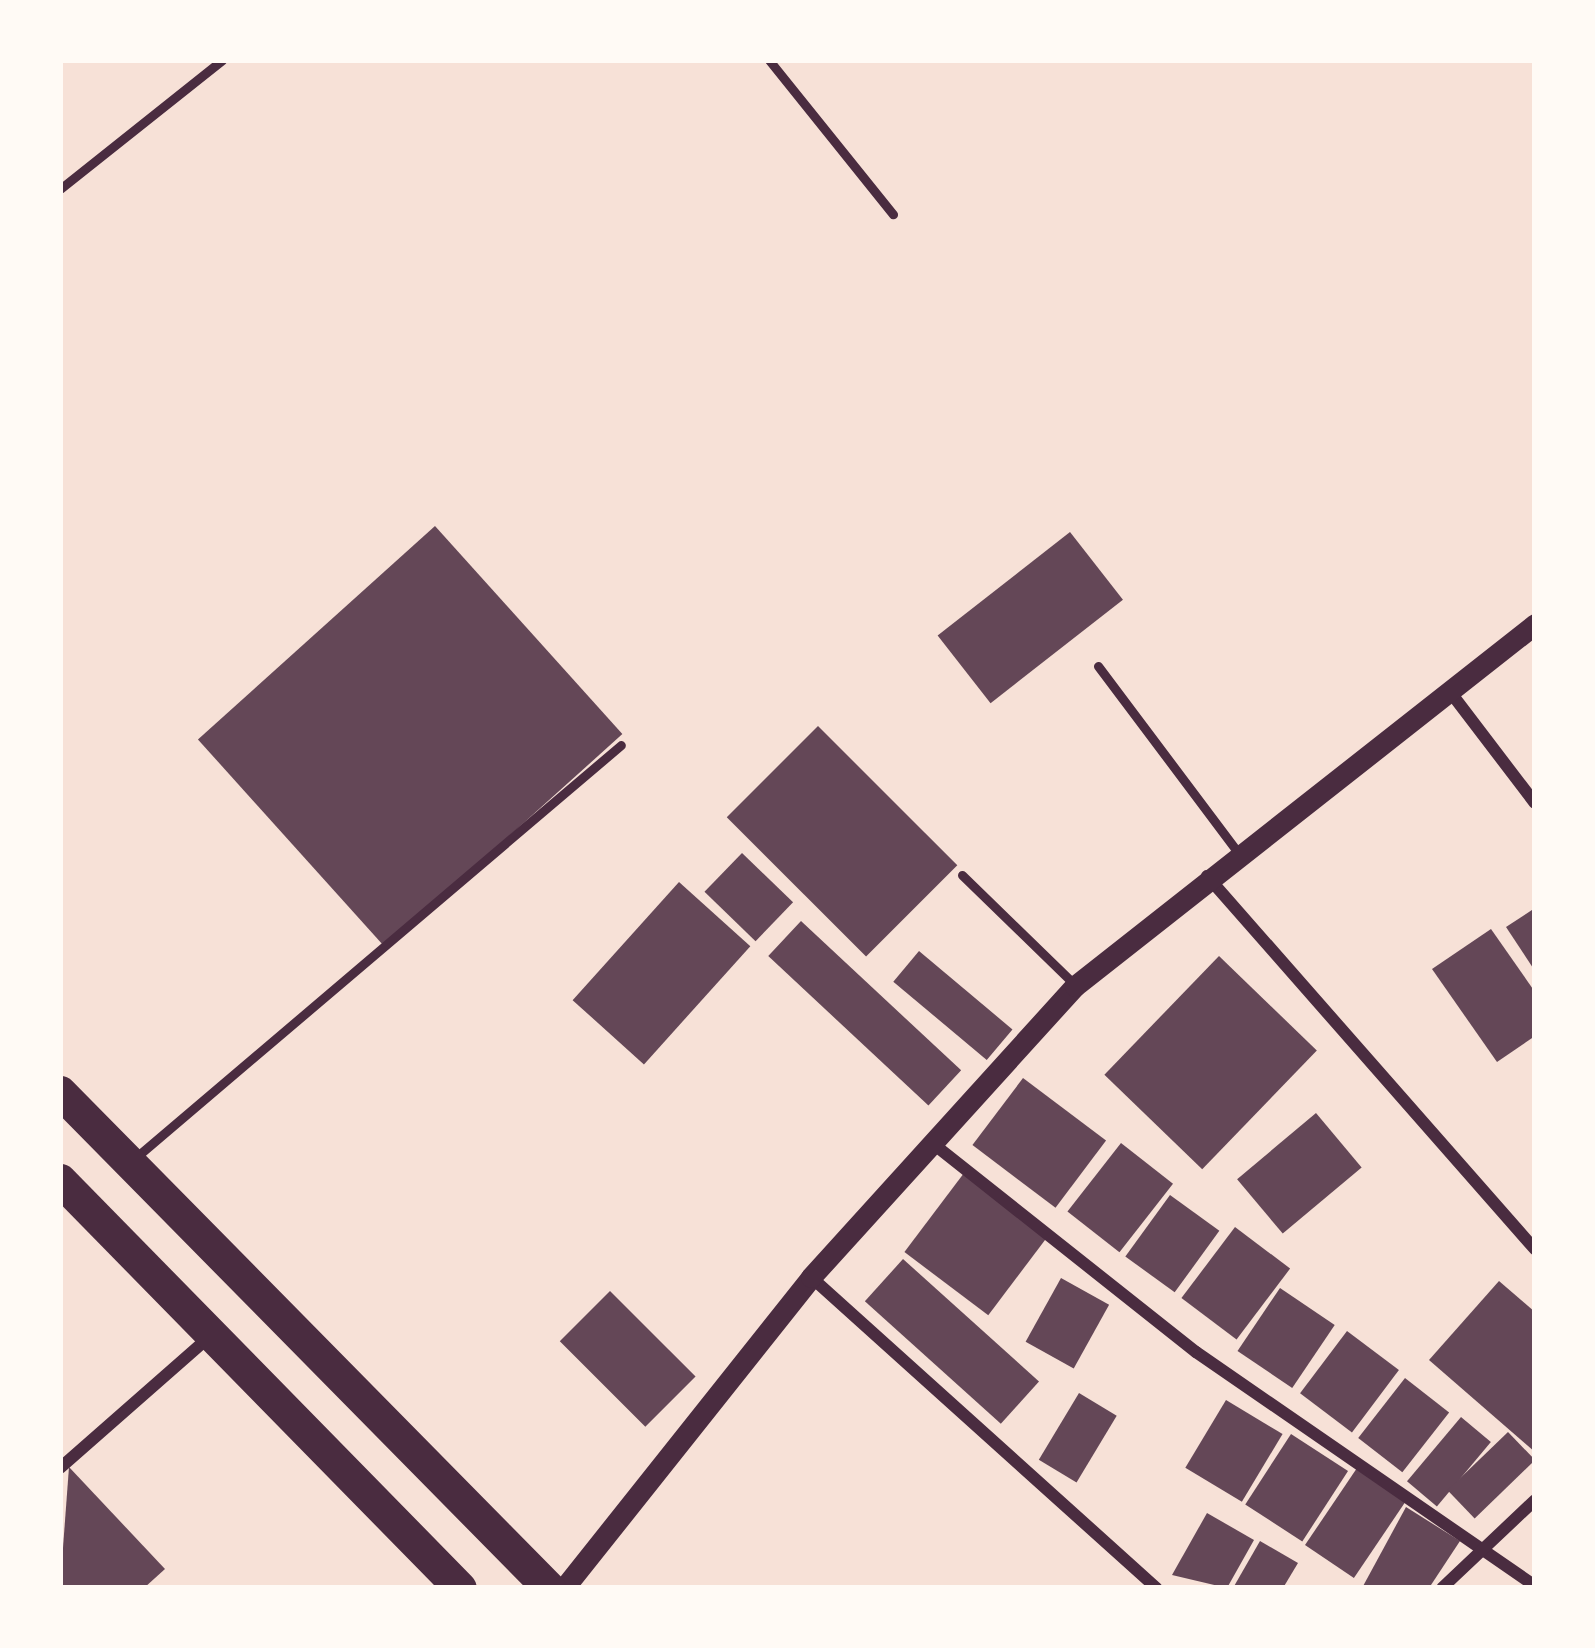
<!DOCTYPE html>
<style>
body{margin:0}
#map{position:relative;width:1595px;height:1648px;overflow:hidden;background:#f7e1d7;font-family:Lora,serif}
div>[style]{position:absolute}
.building>*{inset:0;background:#644757;transform-origin:0 0}
.service>*{height:9px;margin:-4.5px;padding:0 4.5px;transform-origin:4.5px;border-radius:4.5px;background:#4a2c40}
.minor>*{height:12px;margin:-6px;padding:0 6px;transform-origin:6px;border-radius:6px;background:#4a2c40}
.tertiary>*{height:21px;margin:-10.5px;padding:0 10.5px;transform-origin:10.5px;border-radius:10.5px;background:#4a2c40}
.trunk>*{height:33px;margin:-16.5px;padding:0 16.5px;transform-origin:16.5px;border-radius:16.5px;background:#4a2c40}
span{translate:-50% -50%;white-space:nowrap;text-align:center;line-height:1.15;-webkit-text-stroke:10px #fffaf5;paint-order:stroke}
.frame{position:absolute;inset:0;border:63px solid #fffaf5;pointer-events:none}
</style>
<div id="map">
<div class="building">
<div style="left:435px;top:526px;width:280px;height:319px;rotate:48deg"></div>
<div style="left:1070px;top:532px;width:86px;height:168px;rotate:52deg"></div>
<div style="left:818px;top:726px;width:197px;height:129px;rotate:45deg"></div>
<div style="left:742px;top:853px;width:71px;height:54px;rotate:44deg"></div>
<div style="left:679px;top:882px;width:96px;height:159px;rotate:42deg"></div>
<div style="clip-path:polygon(1535px 908px,1535px 971px,1506px 927px)"></div>
<div style="left:801px;top:921px;width:219px;height:48px;rotate:43deg"></div>
<div style="clip-path:polygon(1491px 929px,1535px 992px,1535px 1036px,1497px 1062px,1432px 969px)"></div>
<div style="left:919px;top:951px;width:122px;height:40px;rotate:40deg"></div>
<div style="left:1219px;top:956px;width:136px;height:165px;rotate:44deg"></div>
<div style="left:1023px;top:1078px;width:104px;height:84px;rotate:37deg"></div>
<div style="left:1316px;top:1113px;width:71px;height:103px;rotate:50deg"></div>
<div style="left:1121px;top:1143px;width:66px;height:87px;rotate:38deg"></div>
<div style="left:964px;top:1173px;width:105px;height:99px;rotate:37deg"></div>
<div style="left:1170px;top:1195px;width:61px;height:76px;rotate:36deg"></div>
<div style="left:1235px;top:1227px;width:69px;height:89px;rotate:37deg"></div>
<div style="left:903px;top:1259px;width:183px;height:57px;rotate:42deg"></div>
<div style="left:1061px;top:1278px;width:55px;height:73px;rotate:29deg"></div>
<div style="clip-path:polygon(1499px 1281px,1535px 1312px,1535px 1452px,1429px 1360px)"></div>
<div style="left:1280px;top:1288px;width:66px;height:76px;rotate:34deg"></div>
<div style="left:610px;top:1291px;width:121px;height:71px;rotate:45deg"></div>
<div style="left:1347px;top:1331px;width:65px;height:78px;rotate:37deg"></div>
<div style="left:1405px;top:1378px;width:56px;height:76px;rotate:38deg"></div>
<div style="left:1079px;top:1393px;width:44px;height:78px;rotate:31deg"></div>
<div style="left:1226px;top:1400px;width:66px;height:79px;rotate:31deg"></div>
<div style="left:1461px;top:1417px;width:39px;height:84px;rotate:40deg"></div>
<div style="left:1508px;top:1432px;width:39px;height:84px;rotate:46deg"></div>
<div style="left:1291px;top:1434px;width:68px;height:84px;rotate:33deg"></div>
<div style="clip-path:polygon(69px 1467px,165px 1569px,144px 1588px,60px 1588px)"></div>
<div style="left:1357px;top:1468px;width:59px;height:93px;rotate:34deg"></div>
<div style="clip-path:polygon(1406px 1507px,1460px 1541px,1429px 1588px,1362px 1588px)"></div>
<div style="clip-path:polygon(1207px 1513px,1254px 1540px,1227px 1588px,1172px 1575px)"></div>
<div style="clip-path:polygon(1260px 1541px,1298px 1563px,1283px 1588px,1233px 1588px)"></div>
</div>
<div class="service">
<div style="left:769px;top:60px;width:198px;rotate:51.2deg"></div>
<div style="left:60px;top:189px;width:207px;rotate:-38.5deg"></div>
<div style="left:1098px;top:666px;width:231px;rotate:53.1deg"></div>
<div style="left:962px;top:875px;width:156px;rotate:44.2deg"></div>
<div style="left:134px;top:1159px;width:639px;rotate:-40.37deg"></div>
</div>
<div class="minor">
<div style="left:1448px;top:689px;width:143px;rotate:52.7deg"></div>
<div style="left:1207px;top:876px;width:497px;rotate:48.7deg"></div>
<div style="left:936px;top:1146px;width:332px;rotate:38.4deg"></div>
<div style="left:1196px;top:1352px;width:412px;rotate:34.6deg"></div>
<div style="left:811px;top:1277px;width:465px;rotate:42deg"></div>
<div style="left:60px;top:1468px;width:197px;rotate:-41.3deg"></div>
<div style="left:1442px;top:1588px;width:128px;rotate:-43.4deg"></div>
</div>
<div class="tertiary">
<div style="left:564px;top:1588px;width:397px;rotate:-51.5deg"></div>
<div style="left:811px;top:1277px;width:393px;rotate:-47.8deg"></div>
<div style="left:1075px;top:986px;width:585px;rotate:-38.2deg"></div>
</div>
<div class="trunk">
<div style="left:60px;top:1092px;width:697px;rotate:45.41deg"></div>
<div style="left:60px;top:1180px;width:571px;rotate:45.57deg"></div>
</div>
<div class="frame"></div>
</div>
